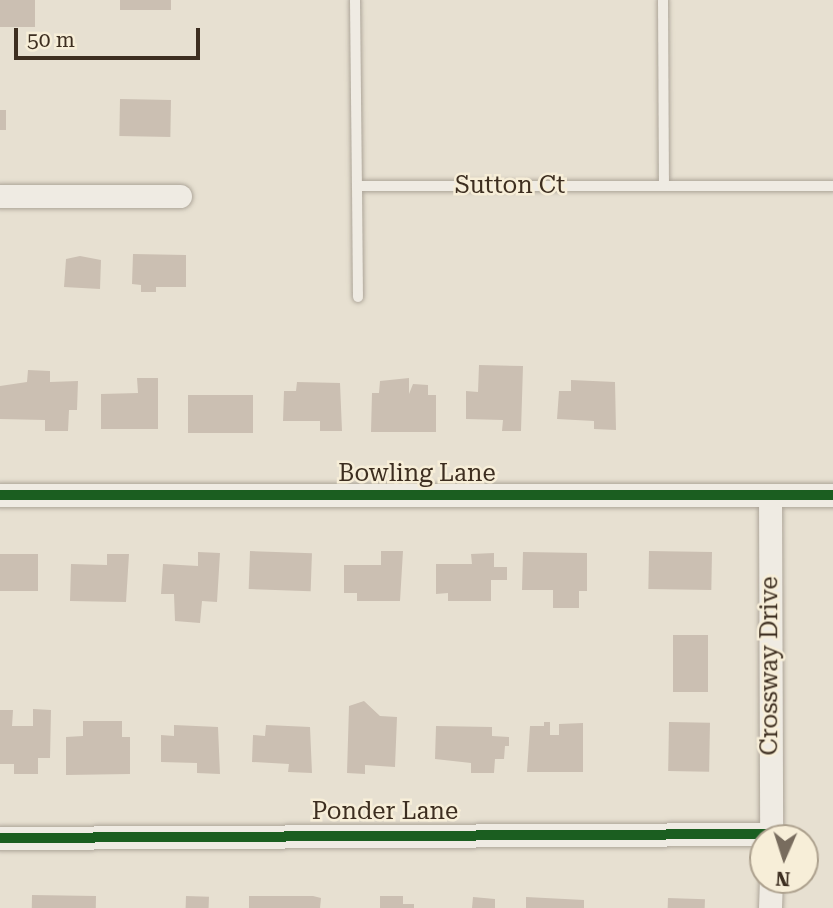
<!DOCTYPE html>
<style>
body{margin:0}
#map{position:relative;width:833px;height:908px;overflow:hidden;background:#e7e0d1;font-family:"Roboto Serif",serif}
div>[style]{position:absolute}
.building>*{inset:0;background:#cbbfb2;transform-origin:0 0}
.roads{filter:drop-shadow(0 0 2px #ada599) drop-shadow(0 0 2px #ada599)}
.lane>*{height:10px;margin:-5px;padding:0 5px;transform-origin:5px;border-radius:5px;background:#efebe3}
.street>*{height:23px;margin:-11.5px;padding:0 11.5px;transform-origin:11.5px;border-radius:11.5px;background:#efebe3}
.cycleway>*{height:10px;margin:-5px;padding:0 5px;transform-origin:5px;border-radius:5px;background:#1b5e20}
span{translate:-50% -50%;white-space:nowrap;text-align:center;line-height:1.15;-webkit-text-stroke:5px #f7eed8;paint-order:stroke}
.street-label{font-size:24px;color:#3d2e20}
.north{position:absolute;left:749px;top:824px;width:70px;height:70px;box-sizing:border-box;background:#f7eed8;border:2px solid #ada18e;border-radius:50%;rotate:183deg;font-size:19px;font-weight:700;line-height:28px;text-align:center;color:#3d2e20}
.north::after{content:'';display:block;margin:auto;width:24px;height:32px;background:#786c5e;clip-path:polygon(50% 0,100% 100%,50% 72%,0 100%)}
.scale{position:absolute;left:14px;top:28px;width:186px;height:32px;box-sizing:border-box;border:4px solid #3d2e20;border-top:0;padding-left:9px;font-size:21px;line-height:24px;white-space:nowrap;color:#3d2e20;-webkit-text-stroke:5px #f7eed8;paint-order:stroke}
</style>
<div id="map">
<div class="building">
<div style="left:0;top:0;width:35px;height:27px"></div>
<div style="left:120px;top:0;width:51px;height:10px"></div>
<div style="left:120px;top:99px;width:51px;height:37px;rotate:1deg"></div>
<div style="left:0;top:110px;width:6px;height:20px"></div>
<div style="clip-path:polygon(133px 254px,186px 255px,186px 287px,156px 287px,156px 292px,141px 292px,141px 285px,132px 284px)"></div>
<div style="clip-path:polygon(80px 256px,101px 260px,100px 289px,64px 287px,66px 259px)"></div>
<div style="clip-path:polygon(479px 365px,523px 366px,521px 431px,502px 431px,503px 420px,466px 419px,466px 391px,478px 392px)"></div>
<div style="clip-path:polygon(28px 370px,50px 371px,50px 382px,78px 381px,77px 410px,69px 410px,68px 431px,45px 431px,45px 420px,0 419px,0 386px,27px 382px)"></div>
<div style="clip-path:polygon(137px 378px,158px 378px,158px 429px,101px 429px,101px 394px,138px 393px)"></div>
<div style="clip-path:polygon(409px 378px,409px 394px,413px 384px,428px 385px,428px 395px,436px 395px,436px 432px,371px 432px,372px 393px,379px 393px,380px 381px)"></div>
<div style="clip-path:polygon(571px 380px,615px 382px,616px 430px,594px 429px,594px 421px,557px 419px,559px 391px,571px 391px)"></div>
<div style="clip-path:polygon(297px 382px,340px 383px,342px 431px,320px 431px,320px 421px,283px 421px,284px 391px,296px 391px)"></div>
<div style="left:188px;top:395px;width:65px;height:38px"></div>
<div style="left:250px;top:551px;width:62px;height:38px;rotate:2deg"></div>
<div style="clip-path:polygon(381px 551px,403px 551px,400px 601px,357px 601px,357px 593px,344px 593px,344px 565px,381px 565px)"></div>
<div style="left:649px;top:551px;width:63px;height:38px;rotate:1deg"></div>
<div style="clip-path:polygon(198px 552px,220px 553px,217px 602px,202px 601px,200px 623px,175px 621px,174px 594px,161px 594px,163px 564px,198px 566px)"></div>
<div style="clip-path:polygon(523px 552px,587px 553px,587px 591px,579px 591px,579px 608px,553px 608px,553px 590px,522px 590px)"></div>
<div style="clip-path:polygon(494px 553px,494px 567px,507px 567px,507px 580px,491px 580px,491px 601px,448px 601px,448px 593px,436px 594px,436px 564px,472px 564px,471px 554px)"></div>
<div style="left:0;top:554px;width:38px;height:37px"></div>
<div style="clip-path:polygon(107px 554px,129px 554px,126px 602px,70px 601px,71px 564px,107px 565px)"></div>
<div style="left:673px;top:635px;width:35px;height:57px"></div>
<div style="clip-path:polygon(364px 701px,380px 716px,397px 717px,395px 767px,365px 765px,365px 774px,347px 773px,349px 706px)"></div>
<div style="clip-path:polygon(33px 709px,51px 710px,50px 758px,38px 758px,38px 774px,14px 774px,14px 764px,0 764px,0 710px,13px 710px,12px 726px,33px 726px)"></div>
<div style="clip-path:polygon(83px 721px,122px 721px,122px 737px,130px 737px,130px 774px,66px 775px,66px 737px,83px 736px)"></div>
<div style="clip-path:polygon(544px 722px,550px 722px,550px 735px,559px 735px,559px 724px,583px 723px,583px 772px,527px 772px,530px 726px,544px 726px)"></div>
<div style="left:669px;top:722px;width:41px;height:49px;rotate:1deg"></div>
<div style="clip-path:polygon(174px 725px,218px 727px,220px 774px,197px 773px,197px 763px,161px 762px,161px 735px,174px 736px)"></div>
<div style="clip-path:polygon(266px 725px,310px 727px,312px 773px,288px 772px,289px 764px,252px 762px,253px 735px,265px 736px)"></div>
<div style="clip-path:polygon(436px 726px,492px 727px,492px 736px,509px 737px,509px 746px,505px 746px,504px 759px,495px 759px,494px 773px,471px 773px,471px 763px,435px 759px)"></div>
<div style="left:32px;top:895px;width:64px;height:13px;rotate:1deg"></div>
<div style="left:186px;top:896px;width:23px;height:12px;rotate:2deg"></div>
<div style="clip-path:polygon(249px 896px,313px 896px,321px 898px,320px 908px,249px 908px)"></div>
<div style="clip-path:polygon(380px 896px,403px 896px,403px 904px,414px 904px,414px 908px,380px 908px)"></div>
<div style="clip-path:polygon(473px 897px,495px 899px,495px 908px,472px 908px)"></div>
<div style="clip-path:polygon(526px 897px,584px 900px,584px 908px,526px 908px)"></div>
<div style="left:668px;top:898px;width:37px;height:10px;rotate:2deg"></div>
</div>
<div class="roads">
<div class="lane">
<div style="left:355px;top:0;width:186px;rotate:89.4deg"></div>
<div style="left:357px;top:186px;width:476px"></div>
<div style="left:663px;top:0;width:186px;rotate:89.7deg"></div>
<div style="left:357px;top:186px;width:111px;rotate:89.5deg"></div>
</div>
<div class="street">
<div style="left:0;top:196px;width:180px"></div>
<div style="left:0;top:495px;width:833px"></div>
<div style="left:770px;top:495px;width:343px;rotate:89.8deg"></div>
<div style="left:0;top:838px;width:771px;rotate:-0.3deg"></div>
<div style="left:770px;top:908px;width:28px;rotate:-88deg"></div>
</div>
</div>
<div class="cycleway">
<div style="left:0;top:495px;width:833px"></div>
<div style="left:0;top:838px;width:771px;rotate:-0.3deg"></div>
</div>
<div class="street-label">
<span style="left:510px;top:186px">Sutton Ct</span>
<span style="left:417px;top:474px">Bowling Lane</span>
<span style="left:770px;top:666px;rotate:-90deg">Crossway Drive</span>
<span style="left:385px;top:812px">Ponder Lane</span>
</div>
<div class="north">N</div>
<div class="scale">50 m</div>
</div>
